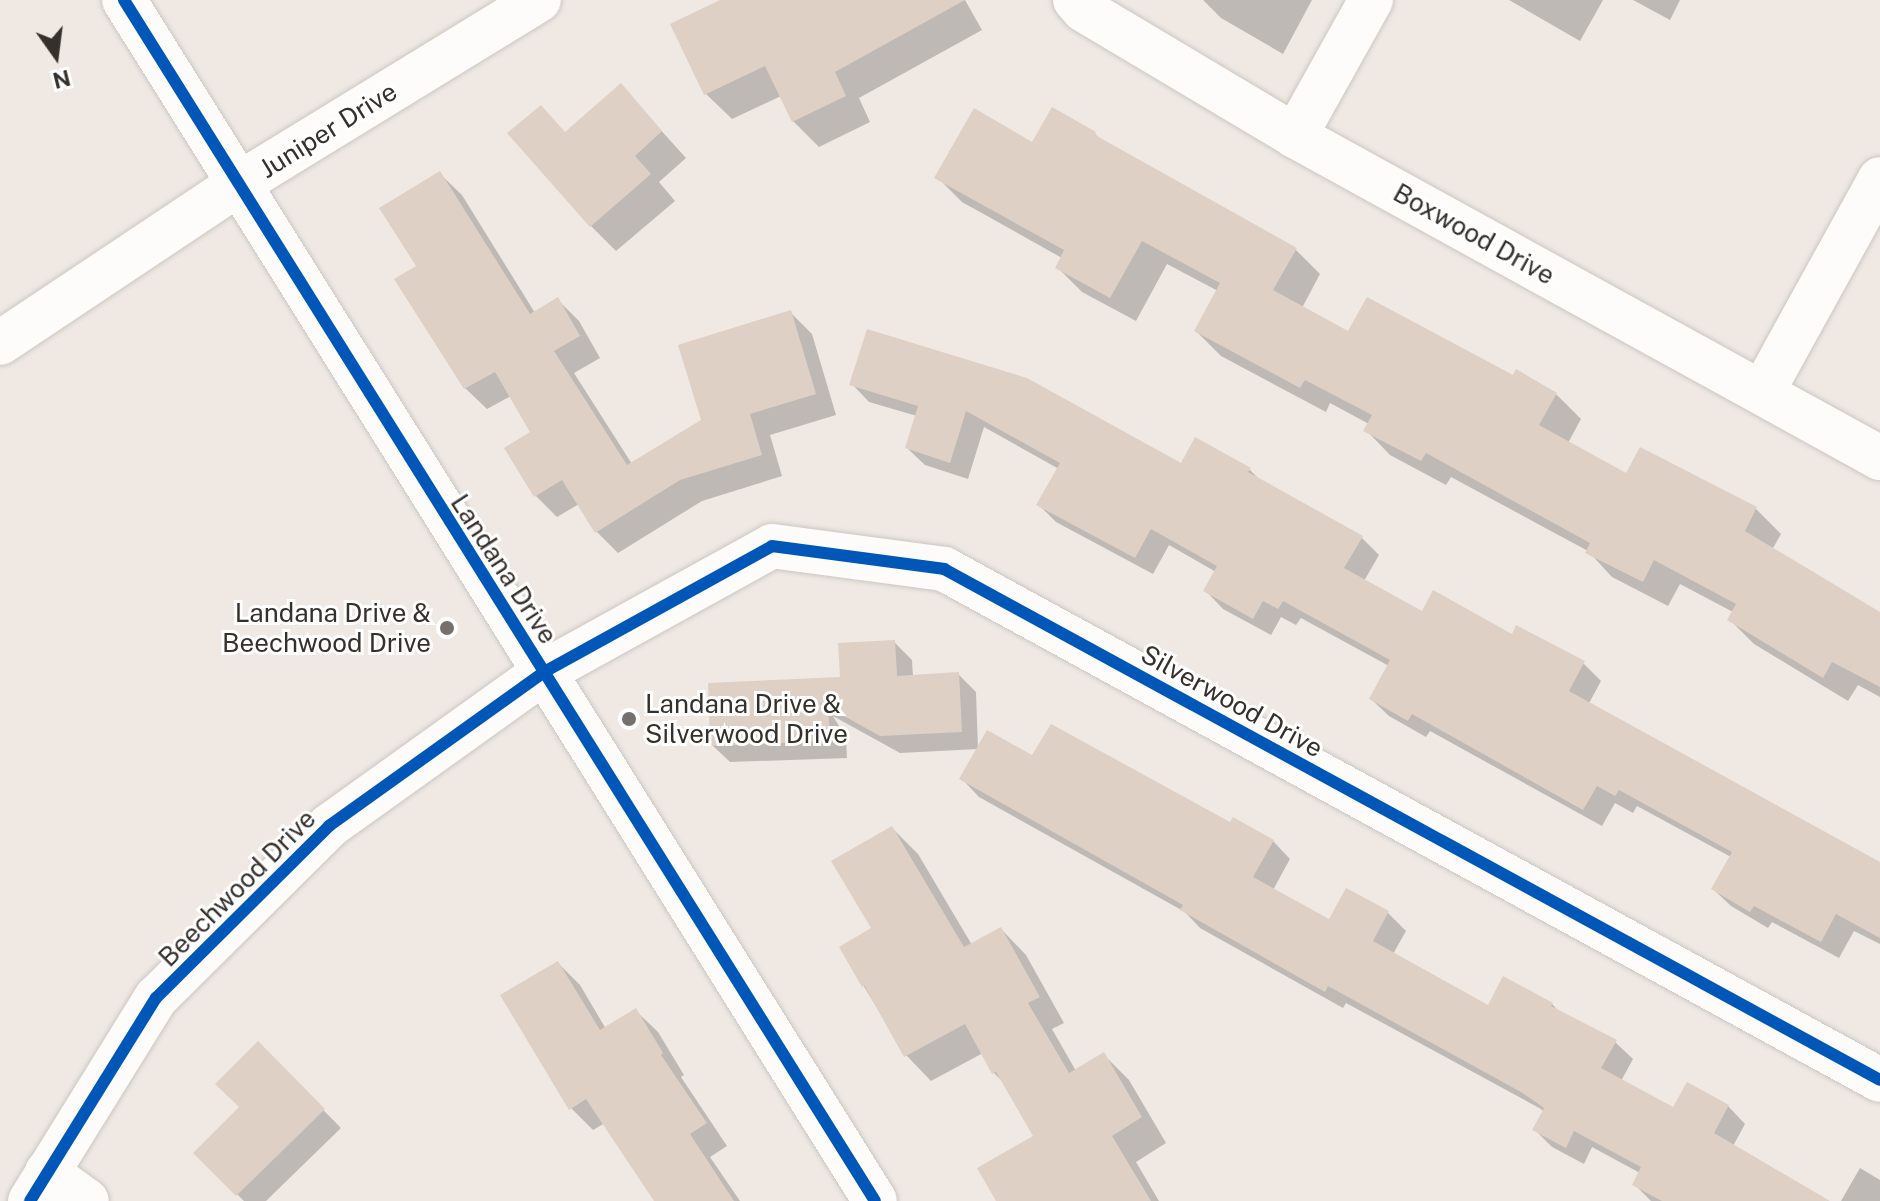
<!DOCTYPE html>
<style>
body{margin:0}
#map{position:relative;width:1880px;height:1201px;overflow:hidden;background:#efe8e3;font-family:"Public Sans",sans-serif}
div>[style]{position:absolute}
.shadow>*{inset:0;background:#0003}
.building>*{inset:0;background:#ded0c4}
.roads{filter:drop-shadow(0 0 2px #ccc6c1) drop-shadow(0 0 2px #ccc6c1)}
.minor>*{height:44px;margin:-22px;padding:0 22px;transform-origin:22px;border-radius:22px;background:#fdfcfb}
.cycleway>*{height:12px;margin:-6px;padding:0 6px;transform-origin:6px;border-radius:6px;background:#0057b8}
.dots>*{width:22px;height:22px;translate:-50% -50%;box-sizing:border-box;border:4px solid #fff;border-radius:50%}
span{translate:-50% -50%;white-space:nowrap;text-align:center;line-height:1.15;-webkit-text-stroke:6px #fff;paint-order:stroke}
.street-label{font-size:26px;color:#35302c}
.poi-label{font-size:26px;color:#35302c}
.right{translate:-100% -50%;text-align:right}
.left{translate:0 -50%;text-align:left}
.north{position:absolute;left:16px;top:16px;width:80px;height:80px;-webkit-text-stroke:6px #fff;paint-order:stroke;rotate:166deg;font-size:22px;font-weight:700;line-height:32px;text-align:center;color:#35302c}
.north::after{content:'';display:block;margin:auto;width:28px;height:36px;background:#35302c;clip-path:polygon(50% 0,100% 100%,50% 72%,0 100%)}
</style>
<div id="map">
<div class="shadow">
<div style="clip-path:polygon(725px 0,965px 0,982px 30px,859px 98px,870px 122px,819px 147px,793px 121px,781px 96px,732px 119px,706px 94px)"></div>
<div style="clip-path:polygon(1203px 0,1312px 0,1283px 54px,1221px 18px)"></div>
<div style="clip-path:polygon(1509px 0,1603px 0,1580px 41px)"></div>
<div style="clip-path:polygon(1633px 0,1680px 0,1670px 20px)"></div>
<div style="clip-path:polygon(621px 86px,686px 158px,659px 182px,675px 201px,616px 251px,591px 226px,566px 133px)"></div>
<div style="clip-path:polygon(1095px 134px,1104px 143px,1295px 249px,1320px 274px,1302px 308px,1349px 334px,1513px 377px,1556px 394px,1581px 419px,1568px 443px,1627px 476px,1756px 509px,1781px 534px,1772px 550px,1880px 614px,1880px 697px,1858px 685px,1848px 701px,1754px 644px,1729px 619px,1733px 612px,1680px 584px,1668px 606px,1612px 577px,1588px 551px,1451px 477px,1446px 485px,1390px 455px,1366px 430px,1369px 424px,1330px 403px,1326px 412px,1221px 356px,1196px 331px,1218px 291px,1167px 264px,1136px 321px,1082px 292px,1057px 267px,1062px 258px,962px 202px,937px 177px,1032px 145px)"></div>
<div style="clip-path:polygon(440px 174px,462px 195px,535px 313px,558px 300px,579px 321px,600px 358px,574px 373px,632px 464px,703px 421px,790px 312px,812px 334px,836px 415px,770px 435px,782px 476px,702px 501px,618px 553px,597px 532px,579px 504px,557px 517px,536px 496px,507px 449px,533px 433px,511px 396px,487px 409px,465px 388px,418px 266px)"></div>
<div style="clip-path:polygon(868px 331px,1182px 466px,1249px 469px,1262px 482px,1361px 537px,1379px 555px,1364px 581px,1423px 614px,1512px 636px,1583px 663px,1601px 681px,1588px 705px,1880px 866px,1880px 944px,1854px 931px,1839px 958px,1772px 922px,1768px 928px,1731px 906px,1713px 889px,1731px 857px,1637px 806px,1633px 813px,1615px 803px,1602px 826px,1430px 731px,1426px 737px,1389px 716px,1371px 699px,1389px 666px,1301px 618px,1296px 625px,1281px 617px,1271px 635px,1223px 609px,1206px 591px,1216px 572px,1169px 545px,1153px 574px,1056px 522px,1039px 505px,1059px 469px,984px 427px,968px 479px,925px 465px,907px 448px,917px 416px,869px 402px,852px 384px)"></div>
<div style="clip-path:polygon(894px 642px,912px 660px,913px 677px,958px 674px,976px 692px,978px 749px,900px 753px,833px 716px,846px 738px,847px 758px,730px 762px,712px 745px,842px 679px)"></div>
<div style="clip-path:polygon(1033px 758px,1273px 841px,1290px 859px,1273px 890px,1330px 921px,1347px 890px,1388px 913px,1406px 931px,1393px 954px,1489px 1008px,1552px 1004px,1560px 1013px,1615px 1042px,1633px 1059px,1621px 1081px,1674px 1110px,1728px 1106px,1745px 1124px,1733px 1146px,1826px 1201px,1651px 1201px,1634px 1184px,1640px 1173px,1592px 1147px,1584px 1164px,1552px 1147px,1534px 1129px,1544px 1112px,1541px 1109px,1346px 1003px,1343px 1008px,1200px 928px,1185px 912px,979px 797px,962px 779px)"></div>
<div style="clip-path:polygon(892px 828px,918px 854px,972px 945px,1001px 929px,1026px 955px,1064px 1023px,1052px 1029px,1076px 1071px,1103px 1054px,1129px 1080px,1166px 1143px,1136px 1162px,1159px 1201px,1000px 1201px,1036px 1136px,1008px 1087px,994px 1073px,983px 1053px,931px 1081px,906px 1055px,863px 985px)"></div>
<div style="clip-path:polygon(558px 963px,580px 985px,606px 1029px,636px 1011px,658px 1032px,684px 1075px,681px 1077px,727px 1146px,710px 1157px,740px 1201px,657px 1201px,605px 1123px,593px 1130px,571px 1108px)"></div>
<div style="clip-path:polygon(258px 1044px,341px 1128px,266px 1201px,244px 1201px,196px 1153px,242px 1107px)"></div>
<div style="clip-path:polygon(1860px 1168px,1880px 1180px,1880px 1201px,1841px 1201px)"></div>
</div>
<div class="building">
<div style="clip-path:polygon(720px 0,965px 0,835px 72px,846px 96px,792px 122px,765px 66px,704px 95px,670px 24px)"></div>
<div style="clip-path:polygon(621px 83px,662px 131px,635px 156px,651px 174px,590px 227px,507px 133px,541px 105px,565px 132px)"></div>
<div style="clip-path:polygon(1052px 107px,1096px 132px,1095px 135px,1297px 248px,1273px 290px,1348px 331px,1367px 297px,1513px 375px,1516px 369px,1557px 393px,1539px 425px,1626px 473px,1640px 447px,1757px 507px,1745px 531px,1880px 612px,1880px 687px,1832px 662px,1823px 678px,1727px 620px,1736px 604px,1654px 560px,1643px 582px,1585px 553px,1590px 543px,1426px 453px,1421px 461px,1363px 431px,1372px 415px,1305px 380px,1300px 388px,1194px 331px,1220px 283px,1142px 241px,1110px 298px,1055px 268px,1064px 250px,934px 178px,974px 108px,1032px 142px)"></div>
<div style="clip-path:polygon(440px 171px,530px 314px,558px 297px,580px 336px,554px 351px,627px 465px,701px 420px,678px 345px,791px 310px,816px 394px,750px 414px,762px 455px,680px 480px,595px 533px,562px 480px,534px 497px,504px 448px,530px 432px,495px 372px,464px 389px,394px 279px,416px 266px,379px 208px)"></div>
<div style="clip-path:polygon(867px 329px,1027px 378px,1181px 463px,1195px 437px,1251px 468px,1248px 472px,1363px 536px,1344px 568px,1422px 611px,1433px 590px,1512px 634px,1516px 625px,1585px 661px,1569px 691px,1880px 862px,1880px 938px,1836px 914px,1821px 942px,1754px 906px,1750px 912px,1711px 889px,1732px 852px,1619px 790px,1615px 796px,1597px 786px,1583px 810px,1412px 714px,1408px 721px,1369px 699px,1390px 660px,1283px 601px,1278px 609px,1263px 601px,1253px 619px,1203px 591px,1217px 566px,1151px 529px,1135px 558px,1036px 505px,1060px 463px,966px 411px,950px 463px,905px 448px,918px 406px,849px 385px)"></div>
<div style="clip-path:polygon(895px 640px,897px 676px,959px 672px,962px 732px,880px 736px,819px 702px,829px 718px,830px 741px,710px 746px,708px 683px,840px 677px,838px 643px)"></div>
<div style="clip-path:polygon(1051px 724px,1230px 822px,1233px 817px,1274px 840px,1253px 877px,1329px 919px,1346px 888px,1389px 911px,1373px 941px,1488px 1005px,1503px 976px,1553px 1003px,1551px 1006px,1617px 1040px,1601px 1068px,1673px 1107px,1687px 1082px,1729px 1105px,1714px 1133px,1830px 1201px,1662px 1201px,1632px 1185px,1641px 1167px,1574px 1131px,1566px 1148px,1532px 1130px,1544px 1108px,1521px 1092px,1328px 986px,1325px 992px,1180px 910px,1183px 905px,959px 779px,987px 730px,1032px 755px)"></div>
<div style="clip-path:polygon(892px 826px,964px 947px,1001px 927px,1040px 997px,1028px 1003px,1069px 1073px,1104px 1052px,1142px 1117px,1112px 1136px,1151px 1201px,996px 1201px,977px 1168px,1033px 1136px,996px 1072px,992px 1074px,965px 1024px,904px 1057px,864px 985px,862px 987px,839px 947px,871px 928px,831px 861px)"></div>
<div style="clip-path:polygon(558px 961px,600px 1030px,636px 1008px,663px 1053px,661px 1055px,707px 1123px,690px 1134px,734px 1201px,654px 1201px,586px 1099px,569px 1110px,500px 995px)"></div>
<div style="clip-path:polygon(258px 1041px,325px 1109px,236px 1196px,193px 1153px,239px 1107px,215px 1084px)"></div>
</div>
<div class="roads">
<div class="minor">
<div style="left:124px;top:0;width:1416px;rotate:57.98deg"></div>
<div style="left:1075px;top:0;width:13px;rotate:48deg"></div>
<div style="left:1084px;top:10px;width:246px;rotate:30.8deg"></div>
<div style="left:1295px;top:136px;width:668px;rotate:28.83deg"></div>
<div style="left:1295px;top:136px;width:156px;rotate:-60.8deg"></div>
<div style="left:0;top:343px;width:285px;rotate:-33.7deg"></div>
<div style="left:237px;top:185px;width:354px;rotate:-31.5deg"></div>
<div style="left:1763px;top:391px;width:242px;rotate:-61.1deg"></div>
<div style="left:47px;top:1172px;width:49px;rotate:35.9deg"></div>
<div style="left:30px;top:1201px;width:239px;rotate:-58.2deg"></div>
<div style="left:156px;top:998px;width:244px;rotate:-44.8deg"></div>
<div style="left:329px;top:826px;width:264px;rotate:-35.6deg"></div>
<div style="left:544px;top:672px;width:260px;rotate:-28.9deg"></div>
<div style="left:772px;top:546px;width:174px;rotate:7.6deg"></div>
<div style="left:944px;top:569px;width:1066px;rotate:28.63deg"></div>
</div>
</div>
<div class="cycleway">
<div style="left:124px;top:0;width:1416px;rotate:57.98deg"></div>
<div style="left:30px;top:1201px;width:239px;rotate:-58.2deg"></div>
<div style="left:156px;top:998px;width:244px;rotate:-44.8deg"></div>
<div style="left:329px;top:826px;width:264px;rotate:-35.6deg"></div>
<div style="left:544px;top:672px;width:260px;rotate:-28.9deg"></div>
<div style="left:772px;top:546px;width:174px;rotate:7.6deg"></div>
<div style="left:944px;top:569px;width:1066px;rotate:28.63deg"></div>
</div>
<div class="dots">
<div style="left:447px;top:628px;background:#76706c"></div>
<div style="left:629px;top:719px;background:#76706c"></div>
</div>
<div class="street-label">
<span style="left:328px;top:130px;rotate:-32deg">Juniper Drive</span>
<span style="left:1474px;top:234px;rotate:29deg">Boxwood Drive</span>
<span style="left:504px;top:569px;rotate:57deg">Landana Drive</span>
<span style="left:1232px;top:701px;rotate:29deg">Silverwood Drive</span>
<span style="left:237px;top:888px;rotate:-45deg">Beechwood Drive</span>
</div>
<div class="poi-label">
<span class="right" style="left:431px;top:628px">Landana Drive &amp;<br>Beechwood Drive</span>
<span class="left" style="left:645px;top:719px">Landana Drive &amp;<br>Silverwood Drive</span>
</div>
<div class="north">N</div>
</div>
